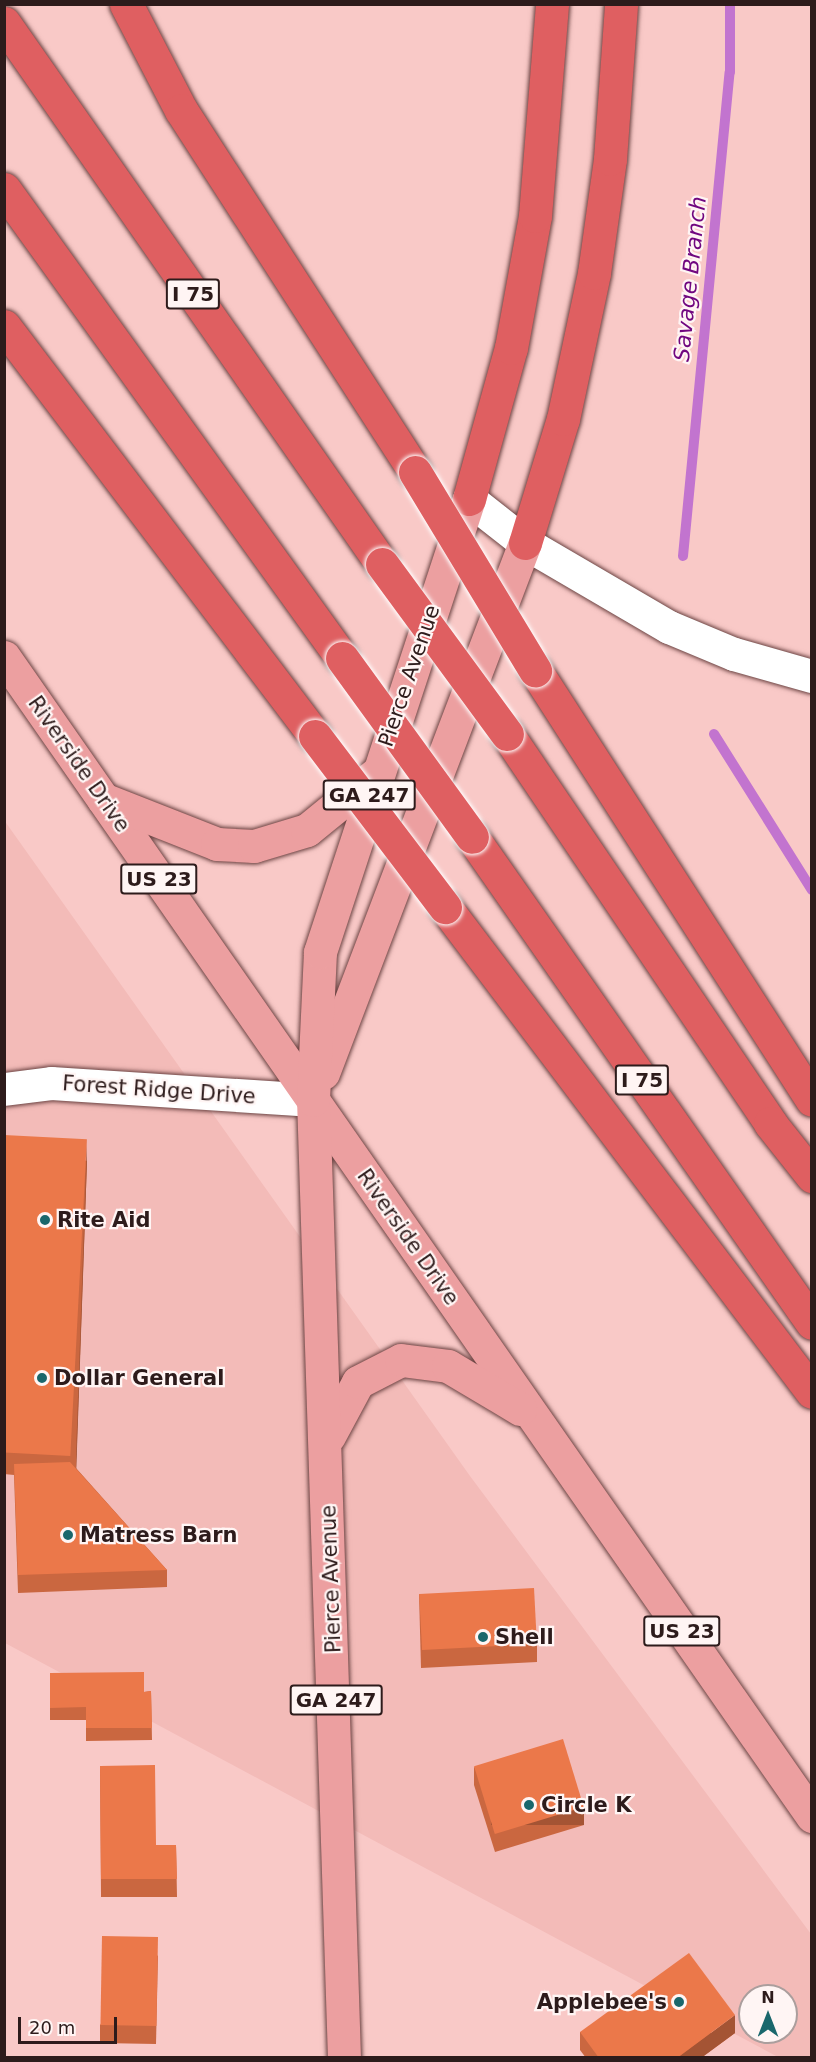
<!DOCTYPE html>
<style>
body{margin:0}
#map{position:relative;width:816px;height:2062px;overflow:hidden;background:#f9c9c7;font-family:"DejaVu Sans",sans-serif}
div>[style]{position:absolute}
.built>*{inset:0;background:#f3bbb8}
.stream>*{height:10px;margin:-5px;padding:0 5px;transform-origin:5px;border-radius:5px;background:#c274cf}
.roads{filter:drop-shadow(0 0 2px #6c4443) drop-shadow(0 0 2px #6c4443)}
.minor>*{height:33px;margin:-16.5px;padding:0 16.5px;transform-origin:16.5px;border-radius:16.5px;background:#fff}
.primary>*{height:33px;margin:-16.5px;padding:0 16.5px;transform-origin:16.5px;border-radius:16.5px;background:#ec9fa0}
.motorway>*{height:33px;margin:-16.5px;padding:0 16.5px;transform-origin:16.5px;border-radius:16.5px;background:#df5f61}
.bridges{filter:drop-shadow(0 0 2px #fff) drop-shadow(0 0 2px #fff)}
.motorway-bridge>*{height:33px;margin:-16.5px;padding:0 16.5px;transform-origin:16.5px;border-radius:16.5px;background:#df5f61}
.wall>*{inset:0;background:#ca6740}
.shaded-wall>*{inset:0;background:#a45434;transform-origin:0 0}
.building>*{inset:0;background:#eb784a;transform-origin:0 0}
.dots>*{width:16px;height:16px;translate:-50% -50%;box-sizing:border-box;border:3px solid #fff5f4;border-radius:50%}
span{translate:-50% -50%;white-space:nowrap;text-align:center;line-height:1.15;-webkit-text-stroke:4.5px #fff5f4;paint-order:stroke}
.shield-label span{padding:2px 4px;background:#fff5f4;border:2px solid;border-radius:4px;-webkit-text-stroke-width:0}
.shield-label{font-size:20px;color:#2d1b1b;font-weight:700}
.street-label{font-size:21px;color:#2d1b1b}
.poi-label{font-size:21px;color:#2d1b1b;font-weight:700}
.left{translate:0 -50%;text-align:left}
.right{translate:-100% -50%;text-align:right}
.water-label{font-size:22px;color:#70067f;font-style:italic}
.frame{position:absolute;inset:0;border:6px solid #2d1b1b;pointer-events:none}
.north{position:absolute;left:738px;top:1984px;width:60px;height:60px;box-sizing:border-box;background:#fff5f4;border:2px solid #ab9e9d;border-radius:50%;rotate:0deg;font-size:16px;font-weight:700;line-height:24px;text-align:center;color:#2d1b1b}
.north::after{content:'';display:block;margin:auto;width:21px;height:27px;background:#1a676c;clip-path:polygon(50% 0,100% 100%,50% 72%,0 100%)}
.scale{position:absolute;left:18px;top:2017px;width:99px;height:27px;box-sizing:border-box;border:3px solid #2d1b1b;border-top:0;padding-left:8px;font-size:18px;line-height:21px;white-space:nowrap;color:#2d1b1b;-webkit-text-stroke:4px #fff5f4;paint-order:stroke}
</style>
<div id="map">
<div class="built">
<div style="clip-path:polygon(evenodd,4px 820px,470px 1476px,811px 1934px,811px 2057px,778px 2057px,5px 1643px,4px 820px,750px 1996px,786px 1996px,786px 2032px,750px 2032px,750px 1996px)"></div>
</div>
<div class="stream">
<div style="left:683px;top:556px;width:486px;rotate:-84.5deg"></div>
<div style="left:730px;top:72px;width:68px;rotate:-90deg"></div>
<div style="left:714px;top:734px;width:184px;rotate:57.9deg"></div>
</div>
<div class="roads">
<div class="minor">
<div style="left:469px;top:499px;width:71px;rotate:38.2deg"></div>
<div style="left:525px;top:543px;width:167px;rotate:30.3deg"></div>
<div style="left:669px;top:627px;width:70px;rotate:22.6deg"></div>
<div style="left:734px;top:654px;width:81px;rotate:15.8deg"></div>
<div style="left:4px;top:1089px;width:47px;rotate:-7.3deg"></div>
<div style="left:51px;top:1083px;width:263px;rotate:3.7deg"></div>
</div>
<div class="primary">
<div style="left:4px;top:657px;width:1413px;rotate:55.12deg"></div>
<div style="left:103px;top:799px;width:123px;rotate:21.5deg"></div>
<div style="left:217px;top:844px;width:37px;rotate:3deg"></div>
<div style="left:254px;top:846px;width:55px;rotate:-16.8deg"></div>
<div style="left:307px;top:830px;width:90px;rotate:-39.2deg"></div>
<div style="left:323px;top:1073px;width:567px;rotate:-69.14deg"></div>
<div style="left:329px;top:1436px;width:61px;rotate:-61.8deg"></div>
<div style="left:358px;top:1382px;width:48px;rotate:-27.1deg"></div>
<div style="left:401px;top:1360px;width:47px;rotate:7.3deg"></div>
<div style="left:448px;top:1366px;width:84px;rotate:30.8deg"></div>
<div style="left:344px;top:2058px;width:959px;rotate:-91.85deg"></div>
<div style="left:313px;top:1100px;width:148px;rotate:-87.3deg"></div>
<div style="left:320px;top:952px;width:477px;rotate:-71.8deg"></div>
</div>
<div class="motorway">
<div style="left:126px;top:4px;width:119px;rotate:62.6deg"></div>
<div style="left:181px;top:110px;width:431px;rotate:57.1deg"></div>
<div style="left:4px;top:23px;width:660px;rotate:55.06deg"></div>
<div style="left:4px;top:189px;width:578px;rotate:54.22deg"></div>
<div style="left:4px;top:326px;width:515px;rotate:52.82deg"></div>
<div style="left:469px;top:499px;width:157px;rotate:-74.5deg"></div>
<div style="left:511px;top:348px;width:134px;rotate:-79.7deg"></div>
<div style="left:535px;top:216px;width:213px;rotate:-85.4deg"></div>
<div style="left:525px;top:543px;width:130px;rotate:-73deg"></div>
<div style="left:563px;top:419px;width:149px;rotate:-78deg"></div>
<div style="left:594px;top:273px;width:115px;rotate:-82deg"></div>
<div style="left:610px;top:159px;width:155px;rotate:-85.9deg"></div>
<div style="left:535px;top:670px;width:511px;rotate:57.21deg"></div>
<div style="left:507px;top:734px;width:470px;rotate:55.9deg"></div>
<div style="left:770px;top:1123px;width:68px;rotate:51.6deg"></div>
<div style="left:472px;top:837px;width:593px;rotate:55.02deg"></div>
<div style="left:445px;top:907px;width:608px;rotate:52.89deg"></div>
</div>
</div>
<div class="bridges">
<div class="motorway-bridge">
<div style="left:415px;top:472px;width:232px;rotate:58.8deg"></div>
<div style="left:382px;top:564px;width:211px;rotate:53.7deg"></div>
<div style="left:342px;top:658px;width:221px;rotate:54deg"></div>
<div style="left:315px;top:736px;width:215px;rotate:52.8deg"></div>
</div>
</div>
<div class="wall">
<div style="clip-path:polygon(4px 1135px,87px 1161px,76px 1468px,167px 1570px,167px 1587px,18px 1593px,14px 1475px,4px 1474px)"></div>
<div style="clip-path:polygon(419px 1594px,537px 1644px,537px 1662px,421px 1668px)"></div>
<div style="clip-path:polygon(50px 1673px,144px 1692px,151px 1691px,152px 1740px,86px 1741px,86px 1720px,50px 1720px)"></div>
<div style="clip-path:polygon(100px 1766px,156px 1845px,176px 1845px,177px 1897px,101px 1897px)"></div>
<div style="clip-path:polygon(474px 1767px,584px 1825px,495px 1852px,474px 1785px)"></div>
<div style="clip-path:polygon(158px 1955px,156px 2044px,100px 2043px,100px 2025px)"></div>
<div style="clip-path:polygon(580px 2032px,735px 2033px,701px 2058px,586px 2058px,580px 2050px)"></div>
</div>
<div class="shaded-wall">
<div style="clip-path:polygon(87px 1139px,87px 1161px,76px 1477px,76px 1454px)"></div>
<div style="left:584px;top:1807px;width:18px;height:93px;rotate:90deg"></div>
<div style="clip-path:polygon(735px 2015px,735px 2033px,701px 2058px,677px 2058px)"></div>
</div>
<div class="building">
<div style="left:4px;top:1135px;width:83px;height:317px;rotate:3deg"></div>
<div style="clip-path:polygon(70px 1462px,167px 1570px,18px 1575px,14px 1464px)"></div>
<div style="left:534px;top:1588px;width:56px;height:115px;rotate:87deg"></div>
<div style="clip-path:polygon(144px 1672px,144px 1692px,151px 1691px,152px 1728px,86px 1728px,86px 1707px,50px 1708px,50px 1673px)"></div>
<div style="left:563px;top:1739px;width:71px;height:93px;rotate:73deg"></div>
<div style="clip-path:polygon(155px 1765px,156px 1845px,176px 1845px,177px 1879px,101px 1879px,100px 1766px)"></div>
<div style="left:102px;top:1936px;width:56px;height:89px;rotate:1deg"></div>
<div style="clip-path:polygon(689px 1953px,735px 2015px,677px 2058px,599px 2058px,580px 2032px)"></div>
</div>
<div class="dots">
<div style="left:45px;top:1220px;background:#1a676c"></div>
<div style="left:42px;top:1378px;background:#1a676c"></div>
<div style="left:68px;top:1535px;background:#1a676c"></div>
<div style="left:483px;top:1637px;background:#1a676c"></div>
<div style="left:529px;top:1805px;background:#1a676c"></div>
<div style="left:679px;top:2002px;background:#1a676c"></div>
</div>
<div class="shield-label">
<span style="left:193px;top:294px">I 75</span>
<span style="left:369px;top:795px">GA 247</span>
<span style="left:159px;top:879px">US 23</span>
<span style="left:642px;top:1080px">I 75</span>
<span style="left:682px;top:1631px">US 23</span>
<span style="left:336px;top:1700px">GA 247</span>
</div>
<div class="street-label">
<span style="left:409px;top:676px;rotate:-71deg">Pierce Avenue</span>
<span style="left:79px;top:764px;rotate:55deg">Riverside Drive</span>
<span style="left:159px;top:1090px;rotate:4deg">Forest Ridge Drive</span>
<span style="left:408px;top:1237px;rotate:55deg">Riverside Drive</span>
<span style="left:331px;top:1579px;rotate:-92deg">Pierce Avenue</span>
</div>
<div class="poi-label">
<span class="left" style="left:57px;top:1220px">Rite Aid</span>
<span class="left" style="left:54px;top:1378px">Dollar General</span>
<span class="left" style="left:80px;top:1535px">Matress Barn</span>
<span class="left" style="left:495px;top:1637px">Shell</span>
<span class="left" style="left:541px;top:1805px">Circle K</span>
<span class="right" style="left:667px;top:2002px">Applebee's</span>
</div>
<div class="water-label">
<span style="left:690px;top:279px;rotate:-84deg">Savage Branch</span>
</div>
<div class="frame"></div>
<div class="north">N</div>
<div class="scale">20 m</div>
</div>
